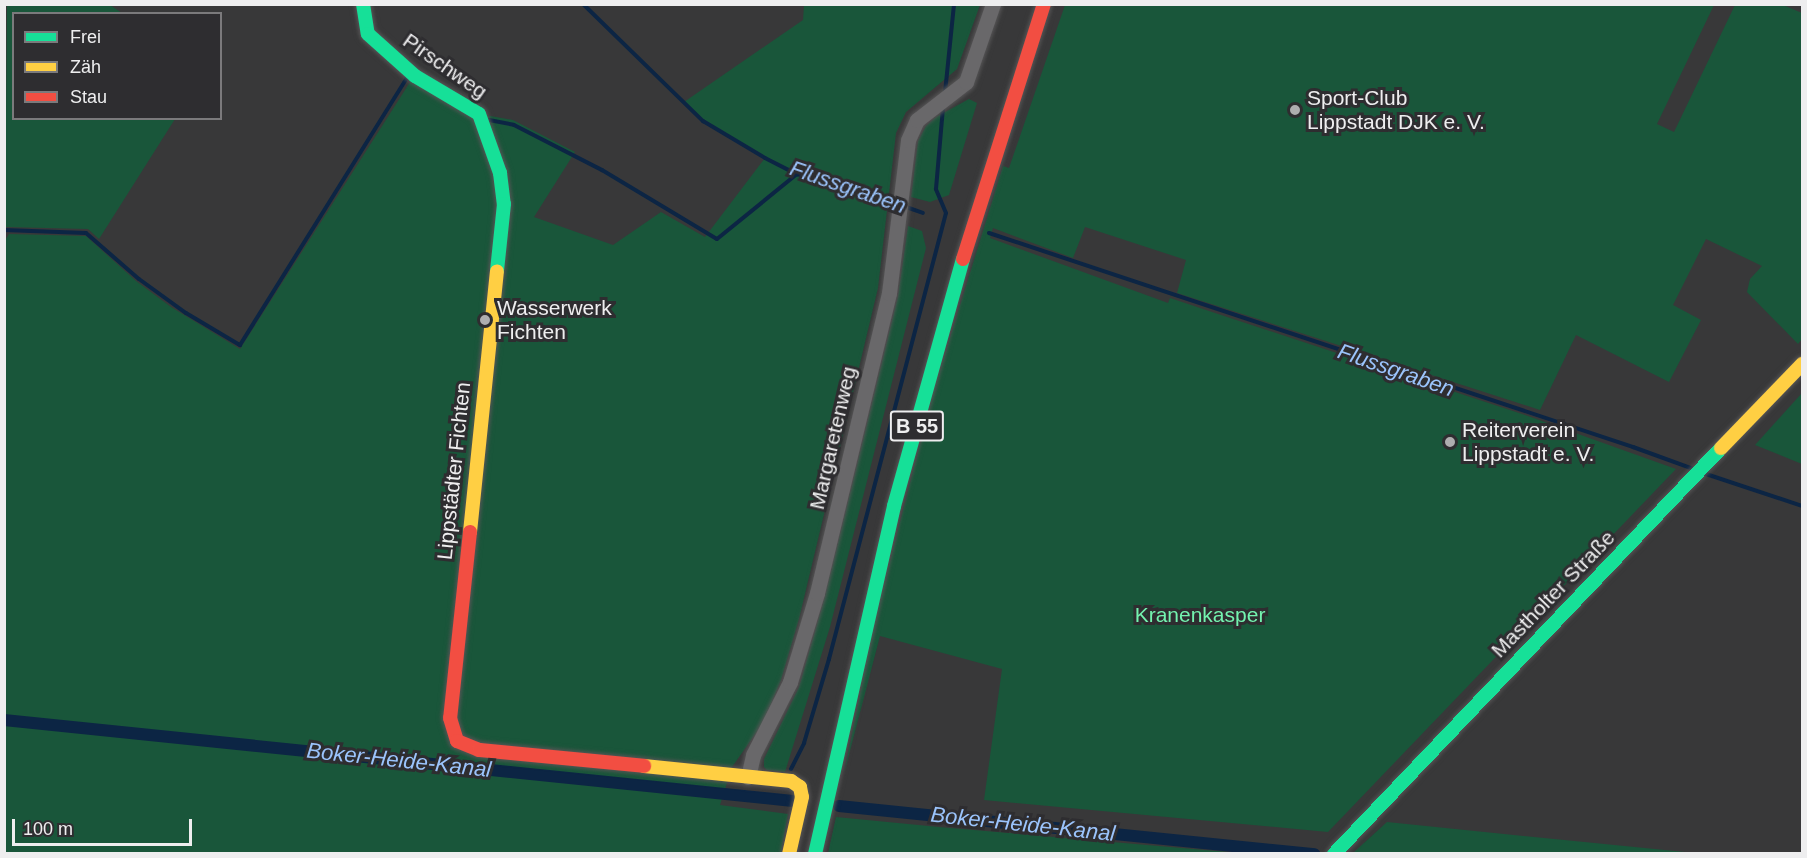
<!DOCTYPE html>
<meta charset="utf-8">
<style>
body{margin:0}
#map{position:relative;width:1807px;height:858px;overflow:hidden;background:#383839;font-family:Helvetica,sans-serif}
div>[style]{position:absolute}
.green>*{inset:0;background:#19563a}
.stream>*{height:4px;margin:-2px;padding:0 2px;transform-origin:2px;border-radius:2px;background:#0c2544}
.canal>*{height:12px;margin:-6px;padding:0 6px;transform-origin:6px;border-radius:6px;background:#0c2544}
.roads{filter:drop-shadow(0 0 2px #565556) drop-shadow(0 0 2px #565556)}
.street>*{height:15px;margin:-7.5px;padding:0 7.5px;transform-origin:7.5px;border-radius:7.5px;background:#69686a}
.fast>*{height:14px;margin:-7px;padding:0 7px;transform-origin:7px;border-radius:7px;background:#16e098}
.slow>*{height:14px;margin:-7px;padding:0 7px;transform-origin:7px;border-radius:7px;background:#ffcf43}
.jam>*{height:14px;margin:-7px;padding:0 7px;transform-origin:7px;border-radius:7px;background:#f24e42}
.dots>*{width:16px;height:16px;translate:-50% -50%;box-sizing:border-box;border:3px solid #2e2d30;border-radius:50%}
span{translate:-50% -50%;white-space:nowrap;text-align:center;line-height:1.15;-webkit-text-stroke:6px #2e2d30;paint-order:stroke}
.shield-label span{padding:2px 4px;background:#2e2d30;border:2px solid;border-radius:4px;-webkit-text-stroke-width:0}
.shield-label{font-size:20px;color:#eeeeef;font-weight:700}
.street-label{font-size:21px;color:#eeeeef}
.poi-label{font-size:21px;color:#eeeeef}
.left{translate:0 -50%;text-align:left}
.park-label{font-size:21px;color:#73f3af}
.water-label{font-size:22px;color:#9bc4fc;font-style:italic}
.frame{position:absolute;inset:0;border:6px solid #eeeeef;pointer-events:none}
.legend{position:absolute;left:12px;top:12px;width:210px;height:108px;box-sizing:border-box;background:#2e2d30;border:2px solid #7b7a7c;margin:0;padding:8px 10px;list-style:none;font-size:18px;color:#eeeeef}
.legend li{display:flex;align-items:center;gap:12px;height:30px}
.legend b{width:30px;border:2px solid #7b7a7c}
.scale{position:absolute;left:12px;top:819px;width:180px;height:27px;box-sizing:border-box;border:3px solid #eeeeef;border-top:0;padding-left:8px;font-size:18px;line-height:21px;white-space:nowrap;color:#eeeeef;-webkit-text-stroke:4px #2e2d30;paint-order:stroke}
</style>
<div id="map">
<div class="green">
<div style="clip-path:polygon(7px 4px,110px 5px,122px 13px,14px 14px,14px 118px,175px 119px,99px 239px,88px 229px,5px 227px)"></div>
<div style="clip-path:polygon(804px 5px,980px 5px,957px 69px,906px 112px,896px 133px,878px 288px,799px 619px,781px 680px,763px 723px,732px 767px,720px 805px,788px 814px,781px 853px,5px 853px,4px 242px,9px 234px,86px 236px,136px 281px,171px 307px,240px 349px,412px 79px,474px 113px,513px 120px,575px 152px,534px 217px,613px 245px,661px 212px,705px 237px,765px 158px,703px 121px,684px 102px,803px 20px)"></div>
<div style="clip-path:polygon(1065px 5px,1714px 5px,1657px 124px,1674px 132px,1735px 5px,1783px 5px,1802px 13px,1802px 339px,1798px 344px,1747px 292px,1750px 279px,1762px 266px,1706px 239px,1673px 305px,1701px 320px,1669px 382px,1576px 335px,1540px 410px,1177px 293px,1186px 260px,1085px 227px,1073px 258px,993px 228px,990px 238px,1168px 303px,1170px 298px,1218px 314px,1525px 415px,1676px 469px,1328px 832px,984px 800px,1002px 669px,880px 636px,844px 774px,873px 628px,933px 393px,1003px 166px,1009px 168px)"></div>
<div style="clip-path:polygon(969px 99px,977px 103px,949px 195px,930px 202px,911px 197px,918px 141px,926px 126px,936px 117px)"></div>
<div style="clip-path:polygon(908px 226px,922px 231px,926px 248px,830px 627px,785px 772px,767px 770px,764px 767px,764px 759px,799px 687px,825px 596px,898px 296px)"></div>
<div style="clip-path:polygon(1802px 393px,1802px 464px,1755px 445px)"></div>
<div style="clip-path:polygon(836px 817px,939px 827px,1240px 853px,828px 853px)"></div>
<div style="clip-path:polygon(1387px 822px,1504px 834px,1695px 853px,1353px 853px)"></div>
</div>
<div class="stream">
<div style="left:583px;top:4px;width:168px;rotate:44.3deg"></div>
<div style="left:703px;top:121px;width:72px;rotate:30.8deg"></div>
<div style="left:765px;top:158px;width:36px;rotate:27deg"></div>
<div style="left:797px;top:174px;width:103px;rotate:16.3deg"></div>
<div style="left:945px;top:93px;width:89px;rotate:-84.2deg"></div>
<div style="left:489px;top:120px;width:25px;rotate:11deg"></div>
<div style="left:514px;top:125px;width:99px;rotate:27.1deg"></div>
<div style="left:602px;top:170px;width:134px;rotate:31deg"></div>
<div style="left:717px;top:239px;width:103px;rotate:-39.1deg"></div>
<div style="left:903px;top:206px;width:21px;rotate:19deg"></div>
<div style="left:4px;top:230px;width:82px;rotate:2.1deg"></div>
<div style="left:86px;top:233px;width:70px;rotate:41deg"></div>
<div style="left:139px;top:279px;width:58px;rotate:35.9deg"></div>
<div style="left:186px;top:313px;width:63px;rotate:30.7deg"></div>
<div style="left:240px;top:345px;width:314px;rotate:-58deg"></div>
<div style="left:989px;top:233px;width:679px;rotate:18.38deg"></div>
<div style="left:1633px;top:447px;width:64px;rotate:20.1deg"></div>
<div style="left:1706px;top:474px;width:101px;rotate:18.4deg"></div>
<div style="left:791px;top:769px;width:29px;rotate:-63deg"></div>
<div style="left:804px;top:743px;width:88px;rotate:-73.4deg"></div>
<div style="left:829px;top:659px;width:461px;rotate:-75.3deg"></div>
<div style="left:946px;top:213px;width:26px;rotate:-113deg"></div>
<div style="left:936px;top:189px;width:82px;rotate:-85.1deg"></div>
</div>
<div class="canal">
<div style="left:4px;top:720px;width:793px;rotate:5.86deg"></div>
<div style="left:839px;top:806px;width:478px;rotate:5.8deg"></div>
</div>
<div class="roads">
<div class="street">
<div style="left:748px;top:777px;width:23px;rotate:-77deg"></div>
<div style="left:753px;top:755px;width:82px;rotate:-63.1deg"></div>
<div style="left:790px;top:682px;width:93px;rotate:-73.1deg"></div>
<div style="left:817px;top:593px;width:309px;rotate:-76.5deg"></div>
<div style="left:889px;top:293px;width:154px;rotate:-82.9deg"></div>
<div style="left:908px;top:140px;width:22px;rotate:-66deg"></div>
<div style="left:917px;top:120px;width:62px;rotate:-37.8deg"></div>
<div style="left:966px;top:82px;width:83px;rotate:-70.9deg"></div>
</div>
<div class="fast">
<div style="left:363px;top:4px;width:30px;rotate:81deg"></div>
<div style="left:368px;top:34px;width:63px;rotate:41.8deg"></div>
<div style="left:415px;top:76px;width:74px;rotate:30.7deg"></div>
<div style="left:479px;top:114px;width:63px;rotate:70.4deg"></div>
<div style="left:500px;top:173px;width:31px;rotate:83deg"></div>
<div style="left:504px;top:204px;width:67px;rotate:96deg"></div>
<div style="left:815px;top:854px;width:357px;rotate:-77.2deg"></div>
<div style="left:894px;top:506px;width:256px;rotate:-74.4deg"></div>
<div style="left:1334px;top:854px;width:561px;rotate:-46.37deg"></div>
</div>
<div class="slow">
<div style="left:1721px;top:448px;width:117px;rotate:-46deg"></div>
<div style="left:470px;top:532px;width:262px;rotate:-84.1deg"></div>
<div style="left:644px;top:766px;width:148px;rotate:5.8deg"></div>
<div style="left:791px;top:781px;width:11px;rotate:34deg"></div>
<div style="left:800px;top:787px;width:10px;rotate:79deg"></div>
<div style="left:802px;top:797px;width:58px;rotate:102.8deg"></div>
</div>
<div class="jam">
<div style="left:963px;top:259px;width:268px;rotate:-72.4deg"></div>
<div style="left:470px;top:532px;width:187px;rotate:96.1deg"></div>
<div style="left:450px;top:718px;width:24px;rotate:73deg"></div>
<div style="left:457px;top:741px;width:24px;rotate:22deg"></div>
<div style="left:479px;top:750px;width:166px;rotate:5.5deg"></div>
</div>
</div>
<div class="dots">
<div style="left:1295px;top:110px;background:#aeaeaf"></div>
<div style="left:485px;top:320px;background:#aeaeaf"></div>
<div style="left:1450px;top:442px;background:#aeaeaf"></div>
</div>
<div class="shield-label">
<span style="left:917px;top:426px">B 55</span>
</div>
<div class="street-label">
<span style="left:445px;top:66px;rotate:35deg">Pirschweg</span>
<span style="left:833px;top:438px;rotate:-77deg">Margaretenweg</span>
<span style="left:454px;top:471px;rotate:-84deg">Lippstädter Fichten</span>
<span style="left:1553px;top:594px;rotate:-46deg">Mastholter Straße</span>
</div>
<div class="poi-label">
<span class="left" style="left:1307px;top:110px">Sport-Club<br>Lippstadt DJK e. V.</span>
<span class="left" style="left:497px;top:320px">Wasserwerk<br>Fichten</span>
<span class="left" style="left:1462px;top:442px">Reiterverein<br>Lippstadt e. V.</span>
</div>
<div class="park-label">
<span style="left:1200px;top:615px">Kranenkasper</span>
</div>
<div class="water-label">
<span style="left:848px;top:187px;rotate:19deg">Flussgraben</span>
<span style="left:1396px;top:370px;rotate:19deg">Flussgraben</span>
<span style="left:399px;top:760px;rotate:6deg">Boker-Heide-Kanal</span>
<span style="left:1023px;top:824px;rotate:6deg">Boker-Heide-Kanal</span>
</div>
<div class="frame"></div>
<ul class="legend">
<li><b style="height:8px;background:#16e098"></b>Frei</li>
<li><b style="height:8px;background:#ffcf43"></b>Zäh</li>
<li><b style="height:8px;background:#f24e42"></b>Stau</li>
</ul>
<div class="scale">100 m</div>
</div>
